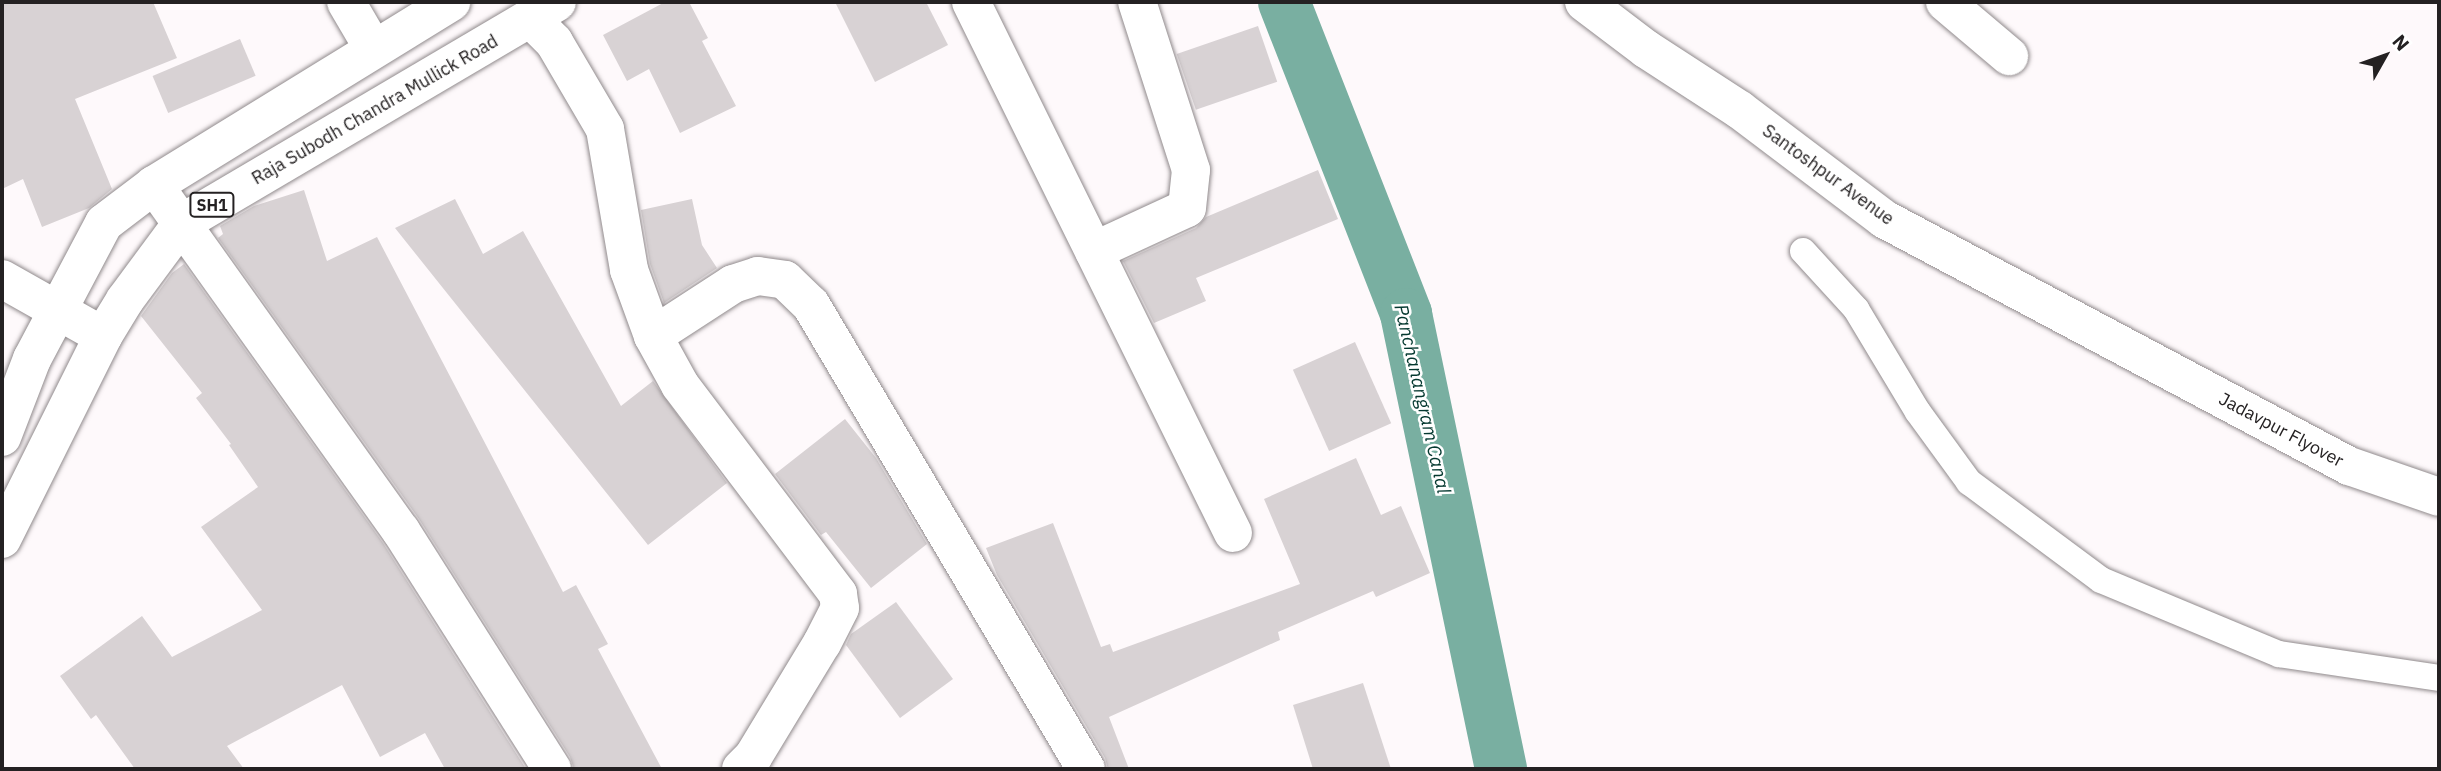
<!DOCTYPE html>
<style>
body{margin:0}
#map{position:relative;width:2441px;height:771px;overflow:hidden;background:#fef9fb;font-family:"IBM Plex Sans",sans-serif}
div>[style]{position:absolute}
.canal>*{height:52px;margin:-26px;padding:0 26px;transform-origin:26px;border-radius:26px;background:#79afa1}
.building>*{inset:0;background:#d8d2d4;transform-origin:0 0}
.roads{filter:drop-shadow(0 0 2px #908a8c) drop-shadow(0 0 2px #908a8c)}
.service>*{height:26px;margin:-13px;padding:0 13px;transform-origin:13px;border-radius:13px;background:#fff}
.minor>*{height:38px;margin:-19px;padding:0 19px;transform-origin:19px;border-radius:19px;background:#fff}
.tertiary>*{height:38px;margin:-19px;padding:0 19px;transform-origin:19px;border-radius:19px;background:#fff}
.secondary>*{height:38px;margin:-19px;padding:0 19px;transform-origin:19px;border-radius:19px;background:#fff}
.primary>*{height:38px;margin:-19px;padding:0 19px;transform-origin:19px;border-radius:19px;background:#fff}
span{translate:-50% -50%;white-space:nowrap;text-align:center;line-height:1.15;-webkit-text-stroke:5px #fff;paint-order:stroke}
.shield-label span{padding:2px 5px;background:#fff;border:2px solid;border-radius:5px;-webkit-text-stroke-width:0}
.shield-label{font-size:16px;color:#242122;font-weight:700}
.street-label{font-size:18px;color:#242122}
.water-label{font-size:19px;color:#04382f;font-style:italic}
.frame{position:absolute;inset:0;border:4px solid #242122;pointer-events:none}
.north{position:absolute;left:2350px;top:21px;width:70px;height:70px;-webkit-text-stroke:5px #fff;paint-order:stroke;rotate:50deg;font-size:19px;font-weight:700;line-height:28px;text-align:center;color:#242122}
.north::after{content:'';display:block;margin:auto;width:24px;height:32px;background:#242122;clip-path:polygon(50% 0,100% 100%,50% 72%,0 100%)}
</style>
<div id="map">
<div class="canal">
<div style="left:1284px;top:2px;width:335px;rotate:68.6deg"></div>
<div style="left:1406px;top:314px;width:465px;rotate:78.2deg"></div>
</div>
<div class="building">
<div style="clip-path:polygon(2px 2px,153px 2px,177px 58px,75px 99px,112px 189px,89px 208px,42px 227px,23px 179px,2px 189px)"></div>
<div style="clip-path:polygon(665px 2px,689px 2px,708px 38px,702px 41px,736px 106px,680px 133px,649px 69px,627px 81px,603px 35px)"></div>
<div style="clip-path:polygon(835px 2px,926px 2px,948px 45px,875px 82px)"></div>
<div style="left:1258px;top:26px;width:59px;height:86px;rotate:71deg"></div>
<div style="left:240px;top:39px;width:40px;height:95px;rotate:67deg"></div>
<div style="clip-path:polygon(1318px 170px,1338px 219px,1196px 278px,1206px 301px,1154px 323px,1123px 261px,1196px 228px,1206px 217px)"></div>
<div style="clip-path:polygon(304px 190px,327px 261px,377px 237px,563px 592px,576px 585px,608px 644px,598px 649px,662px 769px,574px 769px,570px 757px,419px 519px,218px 238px,223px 234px,220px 226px,254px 206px)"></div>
<div style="clip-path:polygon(455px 199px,483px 254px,523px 231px,621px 406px,653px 381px,727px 483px,648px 545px,395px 228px)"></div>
<div style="clip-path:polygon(692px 199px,702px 245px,717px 268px,664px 303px,650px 264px,641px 210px)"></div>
<div style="clip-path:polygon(184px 264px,383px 543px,526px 769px,445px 769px,425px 733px,380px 757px,342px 685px,227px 746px,244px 769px,135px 769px,96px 715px,91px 719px,60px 676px,142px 616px,172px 657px,262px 610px,201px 527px,258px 487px,229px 445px,231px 444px,196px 398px,202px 393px,141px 316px,172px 273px)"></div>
<div style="left:1355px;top:342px;width:89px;height:68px;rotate:66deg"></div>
<div style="clip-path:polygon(845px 419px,876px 458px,927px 544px,871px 588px,826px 532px,821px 535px,775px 474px)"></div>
<div style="clip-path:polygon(1356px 458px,1381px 515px,1401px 506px,1430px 573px,1376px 597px,1373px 591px,1278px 632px,1280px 640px,1109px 717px,1129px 769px,1108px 769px,1105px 758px,997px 575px,986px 548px,1053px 523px,1101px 647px,1110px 644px,1113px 652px,1300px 584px,1264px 499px)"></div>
<div style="clip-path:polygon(896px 602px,953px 679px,900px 718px,846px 645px,851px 634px)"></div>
<div style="clip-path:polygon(1363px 683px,1391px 769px,1313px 769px,1293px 705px)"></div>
</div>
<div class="roads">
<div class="service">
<div style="left:1803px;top:251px;width:79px;rotate:47.6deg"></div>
<div style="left:1856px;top:309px;width:120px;rotate:59deg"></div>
<div style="left:1918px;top:412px;width:87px;rotate:53.9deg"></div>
<div style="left:1969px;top:482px;width:164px;rotate:36.6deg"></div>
<div style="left:2101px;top:580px;width:193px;rotate:22.6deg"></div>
<div style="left:2279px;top:654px;width:162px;rotate:8.5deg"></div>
</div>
<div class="minor">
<div style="left:346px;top:2px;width:53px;rotate:59.6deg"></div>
<div style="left:971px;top:2px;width:592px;rotate:63.74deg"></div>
<div style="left:1945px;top:2px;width:84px;rotate:40.2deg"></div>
<div style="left:530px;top:18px;width:34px;rotate:45deg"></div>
<div style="left:554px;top:42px;width:101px;rotate:59.6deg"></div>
<div style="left:605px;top:129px;width:143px;rotate:80.3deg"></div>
<div style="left:629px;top:270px;width:70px;rotate:70deg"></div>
<div style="left:653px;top:336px;width:56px;rotate:61.1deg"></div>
<div style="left:680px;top:385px;width:262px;rotate:52.9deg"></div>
<div style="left:838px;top:594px;width:14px;rotate:82deg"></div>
<div style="left:840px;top:608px;width:39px;rotate:117deg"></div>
<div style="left:822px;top:643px;width:133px;rotate:121.2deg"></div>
<div style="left:753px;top:757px;width:17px;rotate:135deg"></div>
<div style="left:154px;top:185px;width:425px;rotate:54.5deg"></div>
<div style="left:401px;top:531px;width:282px;rotate:57.6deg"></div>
<div style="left:1094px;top:251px;width:102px;rotate:-24.8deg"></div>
<div style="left:1187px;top:208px;width:38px;rotate:-84deg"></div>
<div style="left:1191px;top:170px;width:176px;rotate:-107.8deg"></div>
<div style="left:653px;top:336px;width:95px;rotate:-33deg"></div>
<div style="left:733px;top:284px;width:26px;rotate:-18deg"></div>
<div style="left:758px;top:276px;width:27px;rotate:8deg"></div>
<div style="left:785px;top:280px;width:36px;rotate:44deg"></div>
<div style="left:811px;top:305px;width:539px;rotate:59.35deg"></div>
</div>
<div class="tertiary">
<div style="left:2px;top:279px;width:116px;rotate:29.4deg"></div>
</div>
<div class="secondary">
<div style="left:1584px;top:2px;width:78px;rotate:37.2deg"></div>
<div style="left:1646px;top:49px;width:112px;rotate:33deg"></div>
<div style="left:1740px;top:110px;width:181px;rotate:37.1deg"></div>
<div style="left:1884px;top:219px;width:527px;rotate:27.98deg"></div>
<div style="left:2349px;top:466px;width:95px;rotate:19deg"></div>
</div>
<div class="primary">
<div style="left:2px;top:437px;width:84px;rotate:-69deg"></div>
<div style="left:32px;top:359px;width:154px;rotate:-62.1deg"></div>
<div style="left:104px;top:223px;width:63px;rotate:-37.2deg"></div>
<div style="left:154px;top:185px;width:349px;rotate:-31.6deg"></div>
<div style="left:2px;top:539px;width:227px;rotate:-63.5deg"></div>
<div style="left:103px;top:336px;width:42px;rotate:-58.6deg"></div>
<div style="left:125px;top:300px;width:96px;rotate:-53.5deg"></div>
<div style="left:182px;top:223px;width:435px;rotate:-30.5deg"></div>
</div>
</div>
<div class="shield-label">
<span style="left:212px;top:205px">SH1</span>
</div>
<div class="street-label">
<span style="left:375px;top:110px;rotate:-30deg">Raja Subodh Chandra Mullick Road</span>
<span style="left:1828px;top:175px;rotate:36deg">Santoshpur Avenue</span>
<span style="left:2281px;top:430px;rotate:28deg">Jadavpur Flyover</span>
</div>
<div class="water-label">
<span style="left:1422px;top:399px;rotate:77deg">Panchanangram Canal</span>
</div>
<div class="frame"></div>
<div class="north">N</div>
</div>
